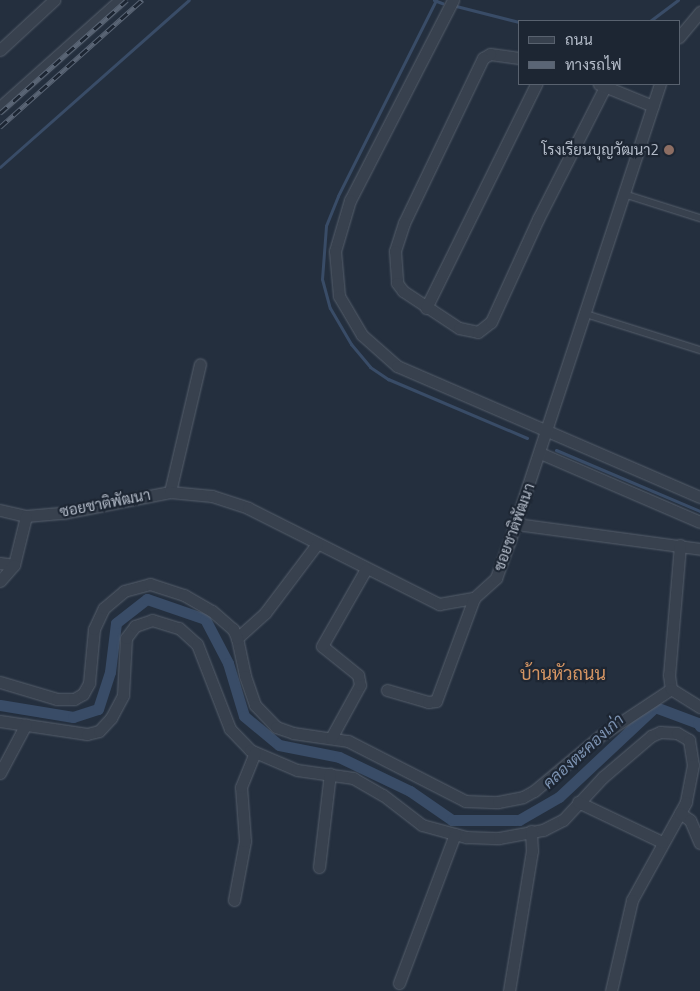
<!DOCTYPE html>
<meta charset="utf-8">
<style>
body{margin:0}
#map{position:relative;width:700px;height:991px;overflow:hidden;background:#242f3e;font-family:"Titillium Web",Sarabun,sans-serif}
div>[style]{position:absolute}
.stream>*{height:3px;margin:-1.5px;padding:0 1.5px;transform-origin:1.5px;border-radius:1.5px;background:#394c67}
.canal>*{height:11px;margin:-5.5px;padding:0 5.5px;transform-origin:5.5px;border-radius:5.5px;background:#394c67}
.roads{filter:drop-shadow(0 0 1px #565f6c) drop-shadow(0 0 1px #565f6c)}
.lane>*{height:5.5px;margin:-2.75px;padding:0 2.75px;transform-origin:2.75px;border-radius:2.75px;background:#38414e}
.street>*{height:11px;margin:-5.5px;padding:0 5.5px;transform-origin:5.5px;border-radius:5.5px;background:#38414e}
.rail>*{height:5px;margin-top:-2.5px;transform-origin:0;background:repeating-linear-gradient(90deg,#1d2633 0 9px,#5a6575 0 18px);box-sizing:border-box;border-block:1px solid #5a6575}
.dots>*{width:14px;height:14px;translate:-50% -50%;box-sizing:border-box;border:2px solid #1d2633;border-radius:50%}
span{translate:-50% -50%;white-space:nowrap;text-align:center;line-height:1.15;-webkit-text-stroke:4.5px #1d2633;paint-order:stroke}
.poi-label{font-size:15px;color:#b4bcc9}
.right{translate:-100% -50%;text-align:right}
.street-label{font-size:15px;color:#b4bcc9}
.water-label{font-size:16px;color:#7c92b1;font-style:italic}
.quarter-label{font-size:18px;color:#d59563}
.legend{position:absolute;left:518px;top:20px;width:162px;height:65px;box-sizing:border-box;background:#1d2633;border:1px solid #59626f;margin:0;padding:6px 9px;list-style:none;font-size:15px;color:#b4bcc9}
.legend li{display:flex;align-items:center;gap:10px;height:25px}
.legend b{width:25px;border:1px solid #59626f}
</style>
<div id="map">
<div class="stream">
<div style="left:434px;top:0;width:9px;rotate:21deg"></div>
<div style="left:436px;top:0;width:219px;rotate:116.6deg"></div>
<div style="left:338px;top:196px;width:32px;rotate:112deg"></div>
<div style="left:326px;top:226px;width:53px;rotate:94.3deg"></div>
<div style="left:322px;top:279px;width:30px;rotate:75deg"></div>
<div style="left:330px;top:308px;width:42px;rotate:59.7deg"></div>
<div style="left:351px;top:344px;width:30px;rotate:50deg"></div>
<div style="left:370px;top:367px;width:22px;rotate:34deg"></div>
<div style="left:388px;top:379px;width:151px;rotate:23deg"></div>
<div style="left:456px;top:6px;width:65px;rotate:14.3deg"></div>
<div style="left:650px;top:21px;width:35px;rotate:-37deg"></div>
<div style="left:0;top:167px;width:252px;rotate:-41.5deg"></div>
<div style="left:556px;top:450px;width:156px;rotate:23deg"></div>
</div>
<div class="canal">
<div style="left:0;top:705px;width:74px;rotate:9.3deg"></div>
<div style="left:73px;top:717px;width:26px;rotate:-18deg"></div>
<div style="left:98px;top:709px;width:39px;rotate:-72deg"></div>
<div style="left:110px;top:672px;width:49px;rotate:-83deg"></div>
<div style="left:116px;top:623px;width:39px;rotate:-38deg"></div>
<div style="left:147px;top:599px;width:61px;rotate:19deg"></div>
<div style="left:205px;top:619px;width:50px;rotate:62.4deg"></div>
<div style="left:228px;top:663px;width:55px;rotate:73.2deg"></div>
<div style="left:244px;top:716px;width:45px;rotate:39.6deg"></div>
<div style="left:279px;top:745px;width:61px;rotate:11.3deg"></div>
<div style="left:339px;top:757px;width:79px;rotate:25.6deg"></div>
<div style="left:410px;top:791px;width:51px;rotate:34.6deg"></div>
<div style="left:452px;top:820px;width:67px"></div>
<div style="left:519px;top:820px;width:46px;rotate:-29.9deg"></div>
<div style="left:559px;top:797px;width:132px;rotate:-43.2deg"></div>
<div style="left:655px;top:707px;width:46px;rotate:20.4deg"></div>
<div style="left:698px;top:723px;width:4px;rotate:56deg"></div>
</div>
<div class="roads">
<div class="lane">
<div style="left:624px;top:194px;width:80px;rotate:17.5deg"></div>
<div style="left:586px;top:314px;width:120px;rotate:17.5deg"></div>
</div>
<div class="street">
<div style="left:453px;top:0;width:225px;rotate:117.2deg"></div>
<div style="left:350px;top:200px;width:53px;rotate:106.4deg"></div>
<div style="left:335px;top:251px;width:45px;rotate:84.9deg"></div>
<div style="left:339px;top:296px;width:45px;rotate:59.5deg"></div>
<div style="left:362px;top:335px;width:47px;rotate:41.5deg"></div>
<div style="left:397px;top:366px;width:330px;rotate:23.4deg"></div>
<div style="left:679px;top:37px;width:33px;rotate:-50deg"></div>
<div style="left:0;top:50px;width:74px;rotate:-42.8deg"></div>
<div style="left:519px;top:58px;width:29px;rotate:-172deg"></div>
<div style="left:490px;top:54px;width:8px;rotate:150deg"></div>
<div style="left:483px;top:58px;width:183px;rotate:115.6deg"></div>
<div style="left:404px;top:223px;width:29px;rotate:108deg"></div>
<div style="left:395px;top:251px;width:32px;rotate:86deg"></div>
<div style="left:397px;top:283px;width:10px;rotate:53deg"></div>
<div style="left:403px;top:291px;width:67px;rotate:33.5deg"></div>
<div style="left:459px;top:328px;width:19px;rotate:12deg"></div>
<div style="left:478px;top:332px;width:16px;rotate:-38deg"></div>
<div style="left:491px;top:322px;width:113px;rotate:-65.5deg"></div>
<div style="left:538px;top:219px;width:148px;rotate:-63.1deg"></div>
<div style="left:599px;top:84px;width:58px;rotate:22.2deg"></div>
<div style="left:0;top:107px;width:161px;rotate:-41.7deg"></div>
<div style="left:426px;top:308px;width:250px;rotate:-63.8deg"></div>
<div style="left:540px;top:453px;width:174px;rotate:23.3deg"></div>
<div style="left:170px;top:492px;width:131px;rotate:-76.8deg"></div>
<div style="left:0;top:510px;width:27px;rotate:13deg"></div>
<div style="left:26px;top:516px;width:37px;rotate:-5deg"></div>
<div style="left:63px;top:513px;width:109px;rotate:-11.1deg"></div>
<div style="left:170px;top:492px;width:42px;rotate:5.4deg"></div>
<div style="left:212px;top:496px;width:38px;rotate:18deg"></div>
<div style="left:248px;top:508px;width:214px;rotate:26.7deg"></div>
<div style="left:439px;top:604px;width:36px;rotate:-10deg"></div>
<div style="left:474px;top:598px;width:30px;rotate:-42deg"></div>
<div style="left:496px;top:578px;width:37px;rotate:-70deg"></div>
<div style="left:509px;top:543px;width:483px;rotate:-71.8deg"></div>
<div style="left:516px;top:524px;width:186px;rotate:7.7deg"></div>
<div style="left:317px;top:544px;width:86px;rotate:127deg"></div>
<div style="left:265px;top:613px;width:38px;rotate:138deg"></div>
<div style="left:237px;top:638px;width:39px;rotate:78deg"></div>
<div style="left:245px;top:676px;width:31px;rotate:71deg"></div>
<div style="left:255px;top:705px;width:30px;rotate:46deg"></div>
<div style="left:276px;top:727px;width:18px;rotate:19deg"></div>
<div style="left:293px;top:733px;width:56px;rotate:8.3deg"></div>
<div style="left:348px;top:741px;width:131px;rotate:27.1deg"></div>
<div style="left:465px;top:801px;width:33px;rotate:2deg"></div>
<div style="left:498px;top:802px;width:25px;rotate:-11deg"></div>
<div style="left:523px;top:797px;width:13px;rotate:-29deg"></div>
<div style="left:534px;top:791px;width:86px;rotate:-39.8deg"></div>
<div style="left:600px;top:736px;width:85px;rotate:-33.5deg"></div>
<div style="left:680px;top:545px;width:130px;rotate:94.8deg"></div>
<div style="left:669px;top:675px;width:14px;rotate:82deg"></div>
<div style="left:671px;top:689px;width:34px;rotate:32deg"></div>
<div style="left:0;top:563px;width:14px;rotate:8deg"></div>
<div style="left:14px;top:565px;width:50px;rotate:-76.2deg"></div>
<div style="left:0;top:581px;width:21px;rotate:-49deg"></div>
<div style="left:0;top:682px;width:59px;rotate:16.6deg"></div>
<div style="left:57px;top:699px;width:17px"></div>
<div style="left:74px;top:699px;width:10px;rotate:-29deg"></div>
<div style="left:83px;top:694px;width:13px;rotate:-61deg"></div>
<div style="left:89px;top:683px;width:54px;rotate:-84.7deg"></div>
<div style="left:94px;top:629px;width:23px;rotate:-65deg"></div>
<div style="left:104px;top:608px;width:26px;rotate:-40deg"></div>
<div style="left:124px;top:591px;width:27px;rotate:-15deg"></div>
<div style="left:150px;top:584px;width:36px;rotate:18deg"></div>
<div style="left:184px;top:595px;width:32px;rotate:30deg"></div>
<div style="left:212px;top:611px;width:28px;rotate:41deg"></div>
<div style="left:233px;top:629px;width:10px;rotate:66deg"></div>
<div style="left:387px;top:690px;width:43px;rotate:16.3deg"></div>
<div style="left:428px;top:702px;width:8px;rotate:-7deg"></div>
<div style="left:436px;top:701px;width:110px;rotate:-69.7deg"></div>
<div style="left:0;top:721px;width:88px;rotate:8.5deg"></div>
<div style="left:87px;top:734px;width:12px;rotate:-14deg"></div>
<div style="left:99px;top:731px;width:18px;rotate:-47deg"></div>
<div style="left:111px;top:718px;width:26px;rotate:-62deg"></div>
<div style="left:123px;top:695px;width:57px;rotate:-87deg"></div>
<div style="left:126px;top:638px;width:15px;rotate:-53deg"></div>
<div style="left:135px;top:626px;width:18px;rotate:-19deg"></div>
<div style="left:152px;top:620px;width:28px;rotate:17deg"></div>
<div style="left:179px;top:628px;width:24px;rotate:42deg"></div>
<div style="left:197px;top:644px;width:91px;rotate:68.8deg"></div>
<div style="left:230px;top:729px;width:29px;rotate:46deg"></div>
<div style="left:250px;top:750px;width:51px;rotate:23.1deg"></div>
<div style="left:297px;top:770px;width:57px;rotate:8.1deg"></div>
<div style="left:353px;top:778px;width:34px;rotate:30deg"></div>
<div style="left:383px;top:795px;width:49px;rotate:37.6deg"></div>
<div style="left:422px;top:825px;width:46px;rotate:15.3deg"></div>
<div style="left:466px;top:837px;width:33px;rotate:2deg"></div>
<div style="left:499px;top:838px;width:45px;rotate:-10.3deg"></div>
<div style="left:543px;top:830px;width:22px;rotate:-27deg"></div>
<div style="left:563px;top:820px;width:59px;rotate:-47.1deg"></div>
<div style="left:603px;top:777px;width:63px;rotate:-40.5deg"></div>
<div style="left:651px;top:736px;width:10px;rotate:-24deg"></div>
<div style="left:660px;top:732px;width:17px;rotate:3deg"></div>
<div style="left:677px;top:733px;width:14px;rotate:30deg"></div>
<div style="left:689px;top:740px;width:25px;rotate:81deg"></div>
<div style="left:693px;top:765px;width:38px;rotate:101deg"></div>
<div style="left:686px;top:802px;width:112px;rotate:118.9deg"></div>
<div style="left:632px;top:900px;width:93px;rotate:103deg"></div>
<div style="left:331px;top:738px;width:60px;rotate:-61.3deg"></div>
<div style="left:360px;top:685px;width:10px;rotate:-101deg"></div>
<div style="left:358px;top:675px;width:46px;rotate:-141.1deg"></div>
<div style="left:322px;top:646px;width:89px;rotate:-60.3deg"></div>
<div style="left:0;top:773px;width:55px;rotate:-62deg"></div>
<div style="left:578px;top:802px;width:93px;rotate:25.5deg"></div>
<div style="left:680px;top:813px;width:12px;rotate:35deg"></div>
<div style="left:690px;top:820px;width:25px;rotate:67deg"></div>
<div style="left:319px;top:867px;width:94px;rotate:-83.3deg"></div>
<div style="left:234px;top:900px;width:60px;rotate:-79.4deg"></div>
<div style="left:245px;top:841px;width:54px;rotate:-94.2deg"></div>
<div style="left:241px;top:787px;width:37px;rotate:-68deg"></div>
<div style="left:399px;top:983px;width:159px;rotate:-69.4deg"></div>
<div style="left:509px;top:991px;width:142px;rotate:-80.7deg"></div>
<div style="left:532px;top:851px;width:20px;rotate:-93deg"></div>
</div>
</div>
<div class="rail">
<div style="left:0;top:113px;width:170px;rotate:-41.7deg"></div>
<div style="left:0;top:127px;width:191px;rotate:-41.8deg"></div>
</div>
<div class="dots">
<div style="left:669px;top:150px;background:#8d6e63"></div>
</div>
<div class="poi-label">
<span class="right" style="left:659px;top:150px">โรงเรียนบุญวัฒนา2</span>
</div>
<div class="street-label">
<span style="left:105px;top:503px;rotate:-11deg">ซอยชาติพัฒนา</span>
<span style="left:514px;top:527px;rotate:-70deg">ซอยชาติพัฒนา</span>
</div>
<div class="water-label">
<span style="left:583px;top:751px;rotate:-42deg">คลองตะคองเก่า</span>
</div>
<div class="quarter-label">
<span style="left:563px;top:674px">บ้านหัวถนน</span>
</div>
<ul class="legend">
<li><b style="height:6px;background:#38414e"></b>ถนน</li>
<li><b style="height:6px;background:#5a6575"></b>ทางรถไฟ</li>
</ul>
</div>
